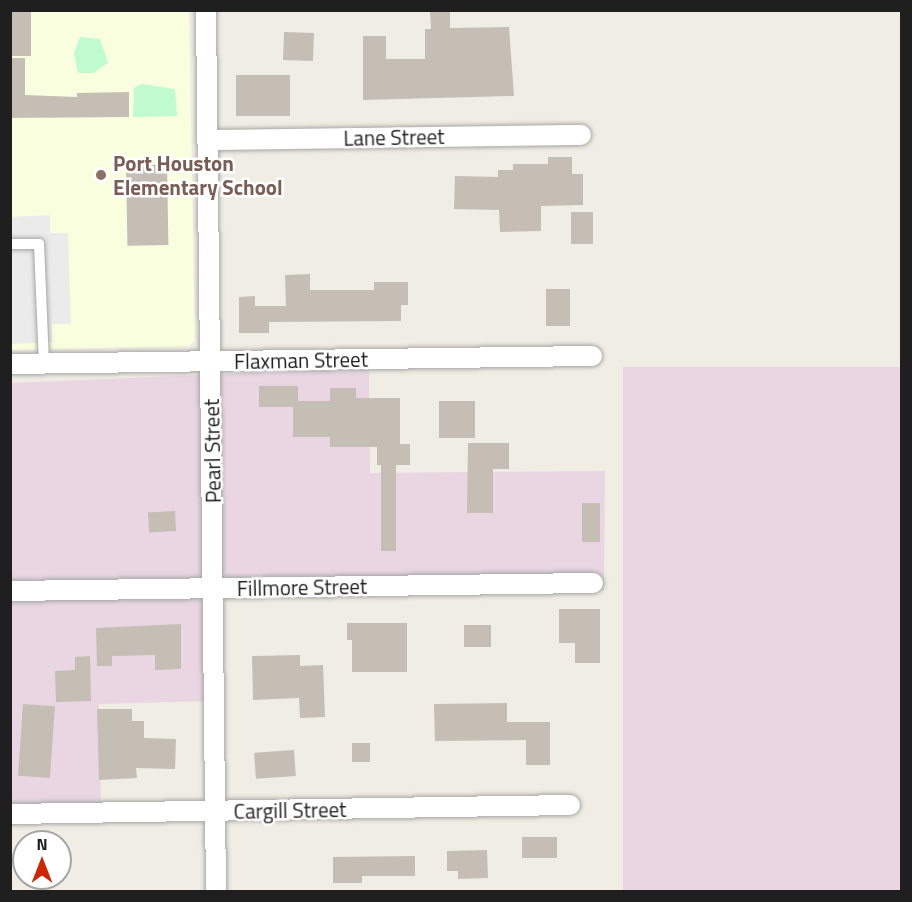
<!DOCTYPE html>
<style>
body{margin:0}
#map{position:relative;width:912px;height:902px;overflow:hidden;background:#f0eee4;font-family:"Titillium Web",sans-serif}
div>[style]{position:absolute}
.industrial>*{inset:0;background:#e9d6e2;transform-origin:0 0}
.education>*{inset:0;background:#f9ffde}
.park>*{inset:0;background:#c0fbd0}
.parking>*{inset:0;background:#ebebeb}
.building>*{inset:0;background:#c5beb4;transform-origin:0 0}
.roads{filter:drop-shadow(0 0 2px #a6a6a6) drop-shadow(0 0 2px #a6a6a6)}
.service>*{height:10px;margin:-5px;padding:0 5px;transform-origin:5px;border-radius:5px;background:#fff}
.minor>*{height:20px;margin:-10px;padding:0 10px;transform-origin:10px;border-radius:10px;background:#fff}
.dots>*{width:16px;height:16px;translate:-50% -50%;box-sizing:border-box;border:3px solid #fff;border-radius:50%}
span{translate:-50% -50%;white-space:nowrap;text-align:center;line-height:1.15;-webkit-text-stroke:5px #fff;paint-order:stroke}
.street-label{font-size:21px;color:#1f1f1f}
.education-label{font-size:21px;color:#785e54;font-weight:700}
.left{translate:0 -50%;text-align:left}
.frame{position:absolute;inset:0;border:12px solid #1f1f1f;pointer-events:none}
.north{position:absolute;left:12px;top:830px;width:60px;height:60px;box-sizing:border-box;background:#fff;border:2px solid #a5a5a5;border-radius:50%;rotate:0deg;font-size:16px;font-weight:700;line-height:24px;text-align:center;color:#1f1f1f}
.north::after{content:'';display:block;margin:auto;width:21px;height:27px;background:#cd2600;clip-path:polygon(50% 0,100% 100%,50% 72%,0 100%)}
</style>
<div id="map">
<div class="industrial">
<div style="left:901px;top:367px;width:524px;height:278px;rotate:90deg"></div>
<div style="clip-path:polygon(369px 368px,370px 473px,605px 471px,604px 591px,205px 595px,208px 701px,99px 704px,101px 806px,11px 809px,10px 383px)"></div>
</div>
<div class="education">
<div style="clip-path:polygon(10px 11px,189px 11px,195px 340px,189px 346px,11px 350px)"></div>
</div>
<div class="park">
<div style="clip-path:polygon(80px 37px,100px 39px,108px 63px,93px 73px,78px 73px,74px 53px)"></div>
<div style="clip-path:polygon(141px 84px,175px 89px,177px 116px,133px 117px,134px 88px)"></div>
</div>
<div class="parking">
<div style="clip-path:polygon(50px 215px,50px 233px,68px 233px,71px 324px,52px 324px,52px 342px,11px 344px,10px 217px)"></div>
</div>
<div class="building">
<div style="left:10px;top:10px;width:21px;height:46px"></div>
<div style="clip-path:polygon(430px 11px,450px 11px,450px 28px,509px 27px,514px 96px,363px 100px,363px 36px,386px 36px,386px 59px,425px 59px,425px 29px,431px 29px)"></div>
<div style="left:284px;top:32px;width:30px;height:28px;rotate:2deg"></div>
<div style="clip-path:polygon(10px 58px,25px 58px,25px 95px,77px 97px,77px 93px,129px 92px,129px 117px,10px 118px)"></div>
<div style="left:236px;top:75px;width:54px;height:41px"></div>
<div style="clip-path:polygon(548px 157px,572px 157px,572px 174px,583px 174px,583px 205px,541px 206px,541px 231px,500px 232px,499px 210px,454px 209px,455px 176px,498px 177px,498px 170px,513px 170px,513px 164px,548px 164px)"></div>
<div style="left:167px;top:164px;width:81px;height:41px;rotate:89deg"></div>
<div style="left:571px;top:212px;width:22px;height:32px"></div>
<div style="clip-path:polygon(310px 274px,310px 290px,374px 290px,374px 282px,408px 282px,408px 305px,401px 305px,401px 321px,269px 322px,269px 333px,239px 333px,239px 297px,255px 296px,255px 306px,286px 306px,285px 275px)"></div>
<div style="left:546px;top:289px;width:24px;height:37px"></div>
<div style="clip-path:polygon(259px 386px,298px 386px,298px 401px,330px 401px,330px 388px,356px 388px,356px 398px,400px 398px,400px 444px,410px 444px,410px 465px,396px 465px,396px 551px,381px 551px,381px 465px,377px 465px,377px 447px,330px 447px,330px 437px,293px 437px,293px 407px,259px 407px)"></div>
<div style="left:439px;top:401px;width:36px;height:37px"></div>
<div style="clip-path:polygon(468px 443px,509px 443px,509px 469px,493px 469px,493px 513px,467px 513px)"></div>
<div style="left:582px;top:503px;width:18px;height:39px"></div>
<div style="left:175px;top:511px;width:20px;height:27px;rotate:87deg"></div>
<div style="clip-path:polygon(559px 609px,600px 609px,600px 663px,575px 663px,575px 643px,559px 643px)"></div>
<div style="clip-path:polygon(347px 623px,407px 623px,407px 672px,352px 672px,352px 640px,347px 640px)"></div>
<div style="clip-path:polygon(181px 624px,181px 669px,155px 670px,155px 655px,112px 656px,112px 666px,97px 666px,96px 628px)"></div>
<div style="left:464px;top:625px;width:27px;height:22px"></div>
<div style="clip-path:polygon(300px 655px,300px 666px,323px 665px,325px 717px,300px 718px,299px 698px,253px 700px,252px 656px)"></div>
<div style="clip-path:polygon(90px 656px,91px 701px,56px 702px,55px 671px,75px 670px,75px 657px)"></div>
<div style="clip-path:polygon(507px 703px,507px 722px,550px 722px,550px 765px,526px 765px,526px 740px,435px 741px,434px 704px)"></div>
<div style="left:23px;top:704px;width:32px;height:72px;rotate:4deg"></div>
<div style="clip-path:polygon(97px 709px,132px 709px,132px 721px,144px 721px,144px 738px,176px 739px,175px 769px,136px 768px,137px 778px,99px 780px)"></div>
<div style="left:352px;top:743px;width:18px;height:19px"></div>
<div style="left:294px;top:750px;width:26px;height:40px;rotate:86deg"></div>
<div style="left:522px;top:837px;width:35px;height:21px"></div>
<div style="clip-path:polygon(487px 850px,488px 878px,458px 879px,458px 871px,447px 871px,447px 851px)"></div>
<div style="clip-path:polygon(415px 856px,415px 876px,362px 876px,362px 883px,333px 883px,333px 857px)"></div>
</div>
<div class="roads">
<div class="service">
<div style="left:10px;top:244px;width:29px"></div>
<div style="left:39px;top:244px;width:120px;rotate:87.6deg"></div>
</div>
<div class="minor">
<div style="left:206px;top:10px;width:882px;rotate:89.35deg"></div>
<div style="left:208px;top:140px;width:373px;rotate:-0.8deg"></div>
<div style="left:10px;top:364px;width:582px;rotate:-0.79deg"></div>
<div style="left:10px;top:591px;width:583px;rotate:-0.79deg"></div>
<div style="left:10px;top:814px;width:560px;rotate:-0.92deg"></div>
</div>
</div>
<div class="dots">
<div style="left:101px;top:175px;background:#8d6e63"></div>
</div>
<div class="street-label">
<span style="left:394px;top:137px;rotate:-1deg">Lane Street</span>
<span style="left:301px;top:360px;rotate:-1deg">Flaxman Street</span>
<span style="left:212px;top:451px;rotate:-91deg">Pearl Street</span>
<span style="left:302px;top:587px;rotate:-1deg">Fillmore Street</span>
<span style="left:290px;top:810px;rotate:-1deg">Cargill Street</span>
</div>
<div class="education-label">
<span class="left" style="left:113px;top:175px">Port Houston<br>Elementary School</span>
</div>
<div class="frame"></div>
<div class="north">N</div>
</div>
